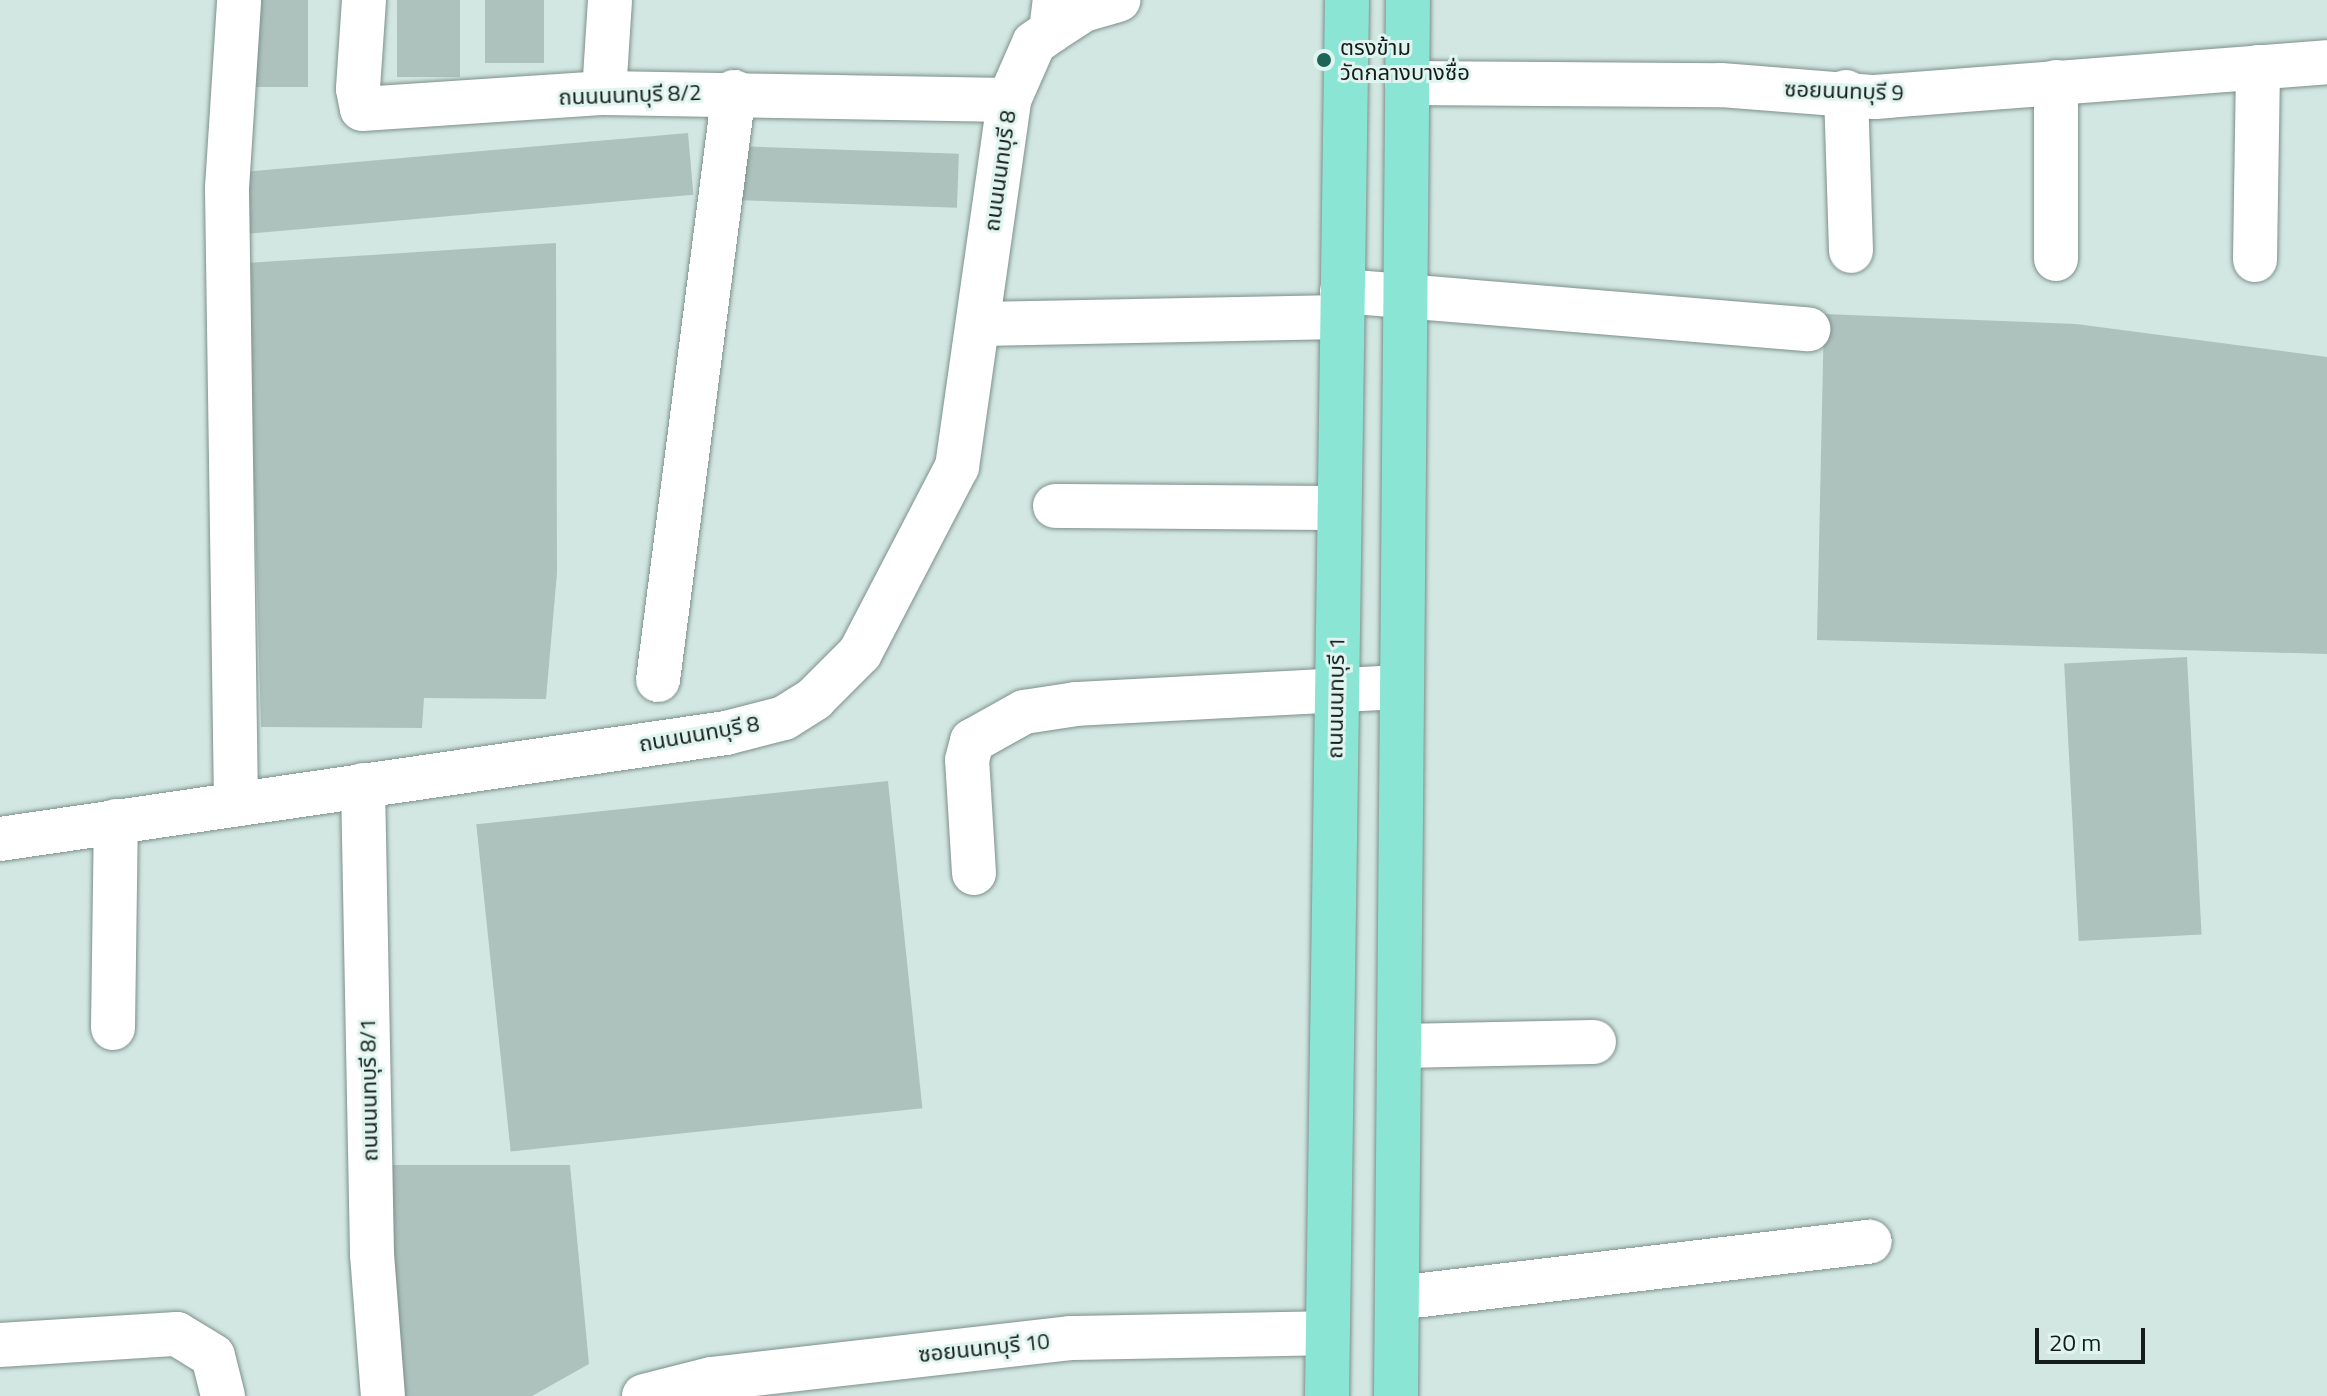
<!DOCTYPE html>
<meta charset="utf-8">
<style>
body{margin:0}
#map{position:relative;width:2327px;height:1396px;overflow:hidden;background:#d3e7e2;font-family:"Titillium Web","Noto Sans Thai",sans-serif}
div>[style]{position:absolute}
.building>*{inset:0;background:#aec2bd;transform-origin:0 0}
.roads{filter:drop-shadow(0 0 2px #7d908b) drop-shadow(0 0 2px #7d908b)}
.minor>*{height:44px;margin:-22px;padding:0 22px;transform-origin:22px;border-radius:22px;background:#fff}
.major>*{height:44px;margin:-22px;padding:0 22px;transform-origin:22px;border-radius:22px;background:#8be5d5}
.dots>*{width:22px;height:22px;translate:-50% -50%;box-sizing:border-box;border:4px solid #e0f5ef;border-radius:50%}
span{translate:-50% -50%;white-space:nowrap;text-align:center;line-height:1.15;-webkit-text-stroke:6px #e0f5ef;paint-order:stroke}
.poi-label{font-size:22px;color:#151c1a}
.left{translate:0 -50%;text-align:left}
.street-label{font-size:22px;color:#151c1a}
.scale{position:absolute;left:2035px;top:1328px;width:110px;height:36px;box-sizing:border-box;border:4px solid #151c1a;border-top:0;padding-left:10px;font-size:24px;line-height:28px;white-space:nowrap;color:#151c1a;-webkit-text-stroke:6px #e0f5ef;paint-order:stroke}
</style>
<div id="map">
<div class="building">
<div style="left:246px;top:0;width:62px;height:87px"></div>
<div style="left:397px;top:0;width:63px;height:77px"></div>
<div style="left:485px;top:0;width:59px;height:63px"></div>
<div style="left:688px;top:133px;width:62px;height:452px;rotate:85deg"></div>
<div style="left:734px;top:146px;width:225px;height:54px;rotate:2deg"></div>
<div style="clip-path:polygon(556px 243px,557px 573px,546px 699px,424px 698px,422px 728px,261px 727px,248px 263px)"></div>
<div style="clip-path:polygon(1824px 314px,2076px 324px,2327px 357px,2327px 654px,1817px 640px)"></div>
<div style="left:2187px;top:657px;width:278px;height:123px;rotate:87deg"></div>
<div style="left:888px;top:781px;width:329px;height:414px;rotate:84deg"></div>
<div style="clip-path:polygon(386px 1165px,570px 1165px,589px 1364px,532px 1396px,390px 1396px)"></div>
</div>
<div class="roads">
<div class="minor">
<div style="left:364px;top:0;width:89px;rotate:93.9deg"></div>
<div style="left:358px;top:89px;width:20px;rotate:79deg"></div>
<div style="left:362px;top:109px;width:243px;rotate:-3.8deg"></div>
<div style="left:604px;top:93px;width:405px;rotate:1deg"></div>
<div style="left:1051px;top:31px;width:38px;rotate:-33deg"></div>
<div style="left:1083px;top:10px;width:37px;rotate:-16deg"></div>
<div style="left:2056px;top:82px;width:177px;rotate:90deg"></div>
<div style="left:1407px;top:83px;width:314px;rotate:0.4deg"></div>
<div style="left:1721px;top:85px;width:154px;rotate:4.5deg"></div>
<div style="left:1875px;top:97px;width:453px;rotate:-4.4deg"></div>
<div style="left:1846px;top:92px;width:159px;rotate:88.2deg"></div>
<div style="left:604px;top:93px;width:93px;rotate:-86.3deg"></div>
<div style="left:2255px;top:260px;width:193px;rotate:-89.1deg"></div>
<div style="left:1342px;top:291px;width:468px;rotate:4.7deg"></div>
<div style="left:980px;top:324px;width:362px;rotate:-1.1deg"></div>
<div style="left:1055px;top:506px;width:284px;rotate:0.4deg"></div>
<div style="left:658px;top:680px;width:593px;rotate:-82.64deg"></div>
<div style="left:363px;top:785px;width:469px;rotate:88.9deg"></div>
<div style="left:372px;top:1254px;width:142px;rotate:85.6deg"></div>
<div style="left:236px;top:803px;width:615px;rotate:-90.84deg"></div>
<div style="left:227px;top:188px;width:188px;rotate:-86.3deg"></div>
<div style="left:0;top:839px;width:734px;rotate:-8.31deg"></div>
<div style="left:726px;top:733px;width:60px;rotate:-14.5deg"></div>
<div style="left:784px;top:718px;width:36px;rotate:-32deg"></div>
<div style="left:814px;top:699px;width:65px;rotate:-45deg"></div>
<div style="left:860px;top:653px;width:210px;rotate:-62.5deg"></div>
<div style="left:957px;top:467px;width:371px;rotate:-81.9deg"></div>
<div style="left:1009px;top:100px;width:62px;rotate:-66.3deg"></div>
<div style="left:1034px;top:43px;width:21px;rotate:-35deg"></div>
<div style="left:1051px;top:31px;width:31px;rotate:-83deg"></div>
<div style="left:974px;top:873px;width:113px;rotate:-93.5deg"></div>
<div style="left:967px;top:760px;width:20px;rotate:-75deg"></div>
<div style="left:972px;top:741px;width:60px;rotate:-29.1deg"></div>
<div style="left:1024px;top:712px;width:53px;rotate:-8.7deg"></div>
<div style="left:1076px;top:704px;width:326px;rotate:-3deg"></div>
<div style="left:113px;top:1028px;width:207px;rotate:-89.2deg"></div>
<div style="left:1399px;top:1046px;width:195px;rotate:-1.2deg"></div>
<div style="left:1397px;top:1298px;width:476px;rotate:-6.8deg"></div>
<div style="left:0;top:1345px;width:177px;rotate:-3.6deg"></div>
<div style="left:177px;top:1334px;width:42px;rotate:31.4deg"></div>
<div style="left:213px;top:1356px;width:41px;rotate:76deg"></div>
<div style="left:644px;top:1396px;width:69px;rotate:-14.2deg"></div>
<div style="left:711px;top:1379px;width:361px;rotate:-6.5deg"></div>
<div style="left:1070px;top:1338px;width:257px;rotate:-1.1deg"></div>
</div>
<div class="major">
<div style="left:1327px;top:1396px;width:1396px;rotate:-89.18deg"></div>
<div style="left:1396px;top:1396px;width:1396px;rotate:-89.51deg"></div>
</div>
</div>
<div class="dots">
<div style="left:1324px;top:60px;background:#1e6457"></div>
</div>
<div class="poi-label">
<span class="left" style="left:1340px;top:60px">ตรงข้าม<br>วัดกลางบางซื่อ</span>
</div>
<div class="street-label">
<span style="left:1844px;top:91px;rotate:2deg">ซอยนนทบุรี 9</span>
<span style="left:630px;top:95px;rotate:-2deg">ถนนนนทบุรี 8/2</span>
<span style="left:1000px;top:171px;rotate:-82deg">ถนนนนทบุรี 8</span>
<span style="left:1336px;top:698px;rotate:-89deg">ถนนนนทบุรี 1</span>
<span style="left:699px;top:734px;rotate:-10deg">ถนนนนทบุรี 8</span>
<span style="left:369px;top:1090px;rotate:-91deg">ถนนนนทบุรี 8/1</span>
<span style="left:984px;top:1348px;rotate:-6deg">ซอยนนทบุรี 10</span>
</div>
<div class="scale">20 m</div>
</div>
